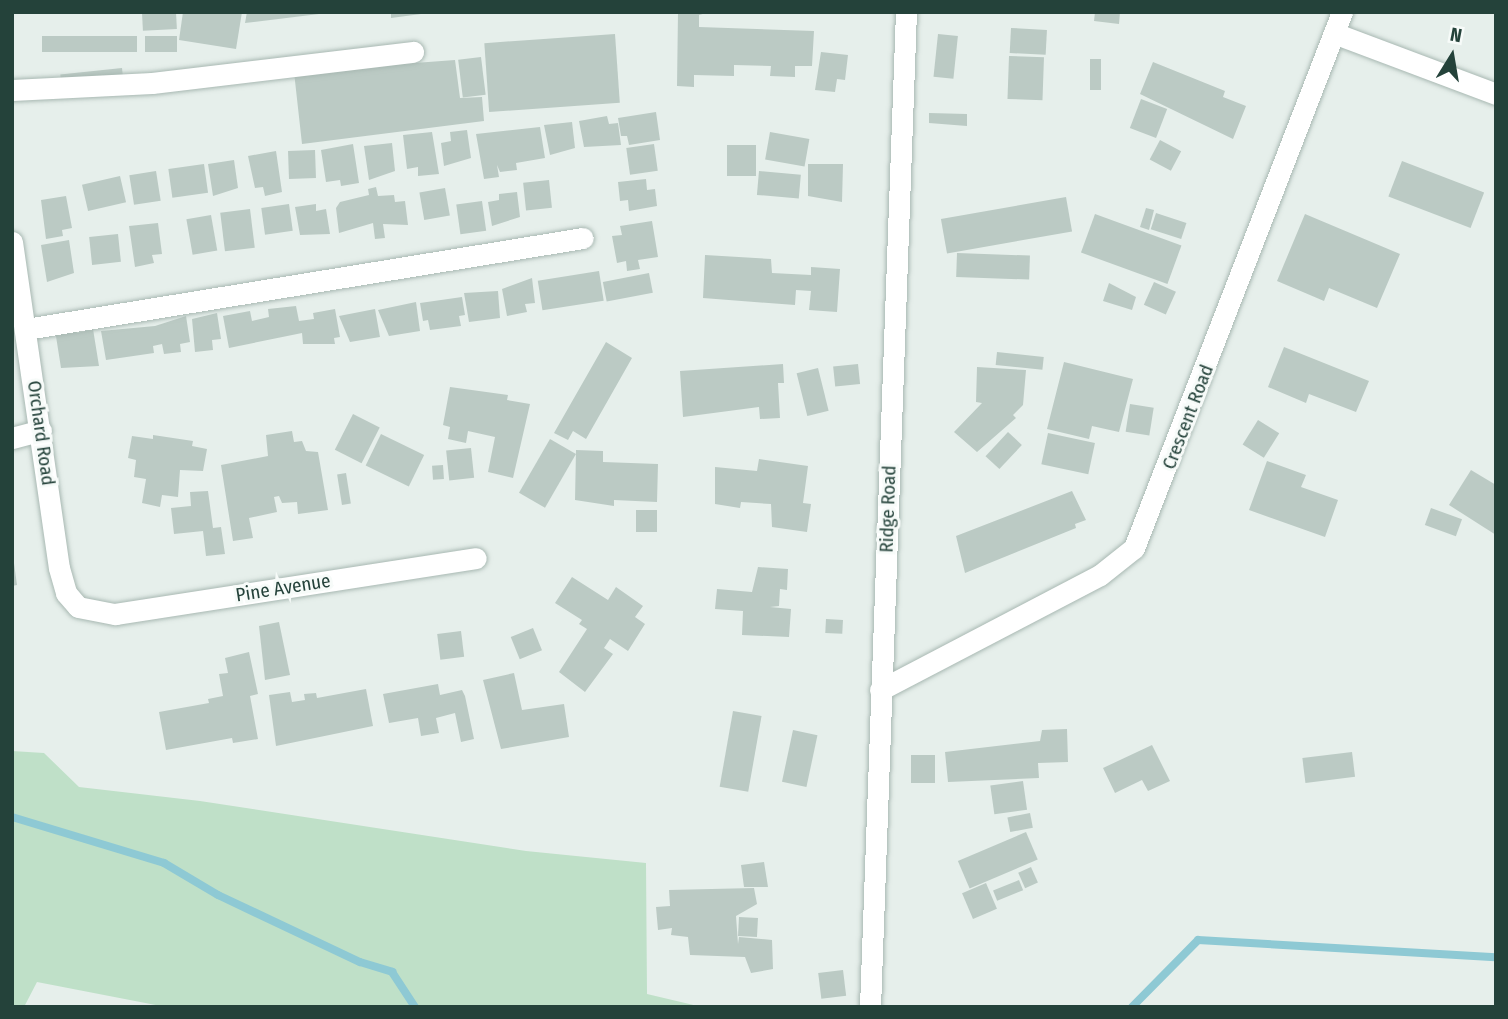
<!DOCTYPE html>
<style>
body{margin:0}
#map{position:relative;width:1508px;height:1019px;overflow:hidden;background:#e6efeb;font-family:"Fira Sans Condensed",sans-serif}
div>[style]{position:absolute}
.green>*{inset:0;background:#bfe0c8}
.stream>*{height:8px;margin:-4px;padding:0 4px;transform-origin:4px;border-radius:4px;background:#8ec9d4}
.building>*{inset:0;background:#bbcac4;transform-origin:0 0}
.roads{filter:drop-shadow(0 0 2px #a8b8b2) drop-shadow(0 0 2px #a8b8b2)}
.minor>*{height:21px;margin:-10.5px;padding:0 10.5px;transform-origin:10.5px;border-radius:10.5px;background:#fff}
span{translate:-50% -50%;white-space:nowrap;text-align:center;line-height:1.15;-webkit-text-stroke:6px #f7fbf9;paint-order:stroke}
.street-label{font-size:19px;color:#24423a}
.frame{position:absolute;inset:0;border:14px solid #24423a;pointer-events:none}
.north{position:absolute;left:1417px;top:21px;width:70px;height:70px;-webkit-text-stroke:5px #f7fbf9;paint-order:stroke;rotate:11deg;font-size:19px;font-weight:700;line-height:28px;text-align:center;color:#24423a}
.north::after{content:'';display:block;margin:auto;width:24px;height:32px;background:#24423a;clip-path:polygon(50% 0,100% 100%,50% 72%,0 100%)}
</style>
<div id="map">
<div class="green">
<div style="clip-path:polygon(12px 751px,44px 753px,79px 787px,200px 801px,526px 851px,646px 863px,647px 994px,702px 1007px,166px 1007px,37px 982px,24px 1007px,12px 1007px)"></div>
</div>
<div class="stream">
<div style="left:12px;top:817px;width:159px;rotate:16.8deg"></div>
<div style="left:164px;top:863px;width:63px;rotate:30.7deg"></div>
<div style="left:218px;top:895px;width:157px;rotate:25.3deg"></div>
<div style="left:360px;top:962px;width:34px;rotate:17deg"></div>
<div style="left:392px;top:972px;width:42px;rotate:56.7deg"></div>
<div style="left:1132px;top:1007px;width:94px;rotate:-45.4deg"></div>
<div style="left:1198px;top:940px;width:298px;rotate:3.3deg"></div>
</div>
<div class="building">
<div style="left:176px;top:12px;width:17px;height:34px;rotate:87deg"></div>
<div style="clip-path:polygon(183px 12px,242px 12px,236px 49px,179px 40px)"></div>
<div style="clip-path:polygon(247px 12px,319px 12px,319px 14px,245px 23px)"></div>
<div style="clip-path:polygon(391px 12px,421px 12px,421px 14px,391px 18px)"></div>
<div style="clip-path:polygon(678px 12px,710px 12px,699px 15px,699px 27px,814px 31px,812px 66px,795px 66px,795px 77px,770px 76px,771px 66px,734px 65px,734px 76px,694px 75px,694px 87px,677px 86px)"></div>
<div style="clip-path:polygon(1095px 12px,1120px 12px,1119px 24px,1094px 21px)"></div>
<div style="left:1011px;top:28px;width:36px;height:25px;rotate:3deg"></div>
<div style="left:615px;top:34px;width:69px;height:131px;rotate:86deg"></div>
<div style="left:938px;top:34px;width:20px;height:43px;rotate:6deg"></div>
<div style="left:137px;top:36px;width:16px;height:95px;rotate:90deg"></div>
<div style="left:177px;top:36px;width:16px;height:32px;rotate:90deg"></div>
<div style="clip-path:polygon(821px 52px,848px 55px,845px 80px,837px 79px,835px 92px,815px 90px)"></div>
<div style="left:1009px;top:56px;width:35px;height:43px;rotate:2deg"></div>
<div style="left:481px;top:57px;width:38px;height:23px;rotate:83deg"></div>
<div style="left:1090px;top:59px;width:11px;height:31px"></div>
<div style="clip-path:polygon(455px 60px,460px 98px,482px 97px,484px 121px,302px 144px,294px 72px)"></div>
<div style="clip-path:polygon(1153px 62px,1225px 91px,1223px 97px,1246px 106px,1233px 139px,1140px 94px)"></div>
<div style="left:122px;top:68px;width:9px;height:62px;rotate:84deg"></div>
<div style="left:1141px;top:99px;width:28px;height:31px;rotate:21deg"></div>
<div style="clip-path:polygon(656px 112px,660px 140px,629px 145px,627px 136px,621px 136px,618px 118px)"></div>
<div style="clip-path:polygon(929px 113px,967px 114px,967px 126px,929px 123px)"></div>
<div style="clip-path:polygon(607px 116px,609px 124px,618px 123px,621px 145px,584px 147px,579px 121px)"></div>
<div style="clip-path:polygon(572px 122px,575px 148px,550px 155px,544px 125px)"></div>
<div style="clip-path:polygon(540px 127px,545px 158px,516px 163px,517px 170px,500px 172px,497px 165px,499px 177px,484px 179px,476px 134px)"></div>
<div style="clip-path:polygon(467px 130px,471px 158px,444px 166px,441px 143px,451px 141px,450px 132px)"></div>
<div style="clip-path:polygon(432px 132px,439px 174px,418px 176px,418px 167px,407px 169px,403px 135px)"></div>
<div style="left:770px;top:132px;width:40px;height:28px;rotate:10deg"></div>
<div style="left:1160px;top:140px;width:24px;height:22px;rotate:28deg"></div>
<div style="clip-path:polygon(392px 143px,395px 171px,369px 180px,364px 146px)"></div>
<div style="clip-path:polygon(353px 144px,359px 183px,341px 186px,340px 180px,326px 182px,321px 150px)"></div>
<div style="left:654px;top:144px;width:27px;height:28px;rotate:82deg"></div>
<div style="left:727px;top:145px;width:29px;height:31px"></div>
<div style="left:315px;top:150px;width:28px;height:27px;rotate:88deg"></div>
<div style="clip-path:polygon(276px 151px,282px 192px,265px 196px,263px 187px,255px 188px,248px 156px)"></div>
<div style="clip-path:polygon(234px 160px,238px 188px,213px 196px,208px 164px)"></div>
<div style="left:1402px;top:161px;width:88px;height:38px;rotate:21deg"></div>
<div style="left:204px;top:164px;width:29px;height:36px;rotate:82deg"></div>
<div style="clip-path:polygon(808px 164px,843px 164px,842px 202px,808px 196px)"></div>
<div style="left:156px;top:171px;width:30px;height:27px;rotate:81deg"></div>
<div style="left:759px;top:171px;width:42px;height:24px;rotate:5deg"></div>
<div style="left:120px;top:176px;width:27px;height:39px;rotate:77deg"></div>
<div style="clip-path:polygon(646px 179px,647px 190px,655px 189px,657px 206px,629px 211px,628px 200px,620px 201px,618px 182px)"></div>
<div style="left:549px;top:180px;width:28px;height:26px;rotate:84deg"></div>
<div style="clip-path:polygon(376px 187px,378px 196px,394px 195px,395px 202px,405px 201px,408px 225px,383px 224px,385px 238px,375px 239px,373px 223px,339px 233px,336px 208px,340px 202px,369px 195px,368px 189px)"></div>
<div style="left:445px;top:188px;width:28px;height:26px;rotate:80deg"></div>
<div style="clip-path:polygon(517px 192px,520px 217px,492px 226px,488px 202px,499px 200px,499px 194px)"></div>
<div style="clip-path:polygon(66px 196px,72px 228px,62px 230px,63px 236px,46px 239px,41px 200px)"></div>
<div style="left:1066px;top:197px;width:35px;height:127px;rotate:80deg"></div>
<div style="left:482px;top:201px;width:30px;height:26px;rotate:82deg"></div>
<div style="left:289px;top:204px;width:27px;height:28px;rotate:82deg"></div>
<div style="clip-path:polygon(316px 204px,316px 211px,326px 209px,330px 234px,300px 235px,295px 207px)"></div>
<div style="clip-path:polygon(1146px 208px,1154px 210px,1149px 230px,1140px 227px)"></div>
<div style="left:250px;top:209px;width:39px;height:30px;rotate:83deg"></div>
<div style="left:1156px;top:213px;width:32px;height:17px;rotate:18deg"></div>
<div style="left:1095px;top:214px;width:92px;height:41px;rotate:20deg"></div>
<div style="clip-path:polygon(1305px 214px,1400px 254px,1377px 308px,1329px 288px,1324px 301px,1277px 281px)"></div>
<div style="left:211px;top:215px;width:36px;height:25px;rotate:80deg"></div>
<div style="clip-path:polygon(652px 221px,658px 257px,638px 260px,640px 269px,627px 271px,626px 261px,617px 263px,612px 236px,622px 235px,620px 226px)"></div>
<div style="clip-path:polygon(158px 223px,162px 254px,152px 255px,154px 263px,135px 267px,129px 226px)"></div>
<div style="left:118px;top:234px;width:28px;height:29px;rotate:84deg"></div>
<div style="clip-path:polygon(69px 240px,74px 273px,47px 282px,41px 245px)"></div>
<div style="left:957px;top:253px;width:73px;height:24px;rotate:2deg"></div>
<div style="clip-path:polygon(705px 255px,771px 259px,772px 273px,811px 275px,811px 267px,840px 269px,837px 312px,809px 310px,811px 291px,796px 290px,795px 305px,703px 298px)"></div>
<div style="left:599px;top:271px;width:30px;height:62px;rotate:81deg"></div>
<div style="left:649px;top:273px;width:20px;height:47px;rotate:79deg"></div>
<div style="clip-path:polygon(532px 278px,535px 303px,525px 304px,527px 312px,507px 316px,502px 289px)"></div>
<div style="left:1154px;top:282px;width:24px;height:25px;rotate:24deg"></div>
<div style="clip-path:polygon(1109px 283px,1136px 297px,1132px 310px,1103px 301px)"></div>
<div style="clip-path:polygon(498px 291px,500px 318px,469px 322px,464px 293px)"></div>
<div style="clip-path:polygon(462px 297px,465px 315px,459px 316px,461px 326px,430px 330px,428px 320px,423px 321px,420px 303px)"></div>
<div style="clip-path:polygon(416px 302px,420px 331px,389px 336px,378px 310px)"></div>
<div style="clip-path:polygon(296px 306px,299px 321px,314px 319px,313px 313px,335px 309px,340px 337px,334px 338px,335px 344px,303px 344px,302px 333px,229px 348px,223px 316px,250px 311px,252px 321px,269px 317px,268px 309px)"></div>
<div style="clip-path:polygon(375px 309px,380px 337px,350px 342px,339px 316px)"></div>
<div style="clip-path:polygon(217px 313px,221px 339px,212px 340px,213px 350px,195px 352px,192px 319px)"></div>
<div style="clip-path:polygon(186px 316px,190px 342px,180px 344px,181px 352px,164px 354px,162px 344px,153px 346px,154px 353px,106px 360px,101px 331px,155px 326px)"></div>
<div style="clip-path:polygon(76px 327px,77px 333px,93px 329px,99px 366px,61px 368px,55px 330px)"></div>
<div style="clip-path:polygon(606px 342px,632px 358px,586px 439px,573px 431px,568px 440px,554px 433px)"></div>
<div style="clip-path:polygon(1284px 347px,1369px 381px,1356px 412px,1309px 394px,1306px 403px,1268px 387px)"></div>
<div style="left:997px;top:352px;width:47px;height:13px;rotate:6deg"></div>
<div style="clip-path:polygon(1064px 362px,1133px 379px,1119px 432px,1092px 426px,1089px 439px,1047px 429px)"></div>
<div style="clip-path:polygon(783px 364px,784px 383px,778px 383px,780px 418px,760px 419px,759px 407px,683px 417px,680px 371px)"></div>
<div style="left:858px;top:364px;width:20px;height:25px;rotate:84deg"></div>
<div style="clip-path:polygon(977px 367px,1026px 370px,1023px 405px,1013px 415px,1016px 418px,977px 452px,954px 432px,982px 403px,976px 402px)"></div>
<div style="left:818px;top:368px;width:44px;height:22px;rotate:76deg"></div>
<div style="clip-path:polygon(450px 387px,508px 395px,507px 400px,530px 404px,513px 478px,488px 472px,495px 437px,468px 431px,466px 443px,448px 439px,450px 427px,443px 425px)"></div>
<div style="left:1130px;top:404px;width:24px;height:28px;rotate:9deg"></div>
<div style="left:353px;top:414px;width:30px;height:40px;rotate:27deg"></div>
<div style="left:1258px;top:420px;width:25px;height:29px;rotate:32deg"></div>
<div style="clip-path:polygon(292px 431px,294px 442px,302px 441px,306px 451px,318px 452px,328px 510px,298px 514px,297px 502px,282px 503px,279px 496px,274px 497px,277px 512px,249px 518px,253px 538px,233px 541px,221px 465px,268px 456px,266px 435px)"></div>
<div style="left:1008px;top:432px;width:19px;height:33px;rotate:43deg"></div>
<div style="left:1048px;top:433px;width:48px;height:32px;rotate:12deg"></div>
<div style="left:381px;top:434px;width:48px;height:35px;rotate:26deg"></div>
<div style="clip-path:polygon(153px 435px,193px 441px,192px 446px,207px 449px,203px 471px,180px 470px,178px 497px,162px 495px,160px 507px,142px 503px,146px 479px,134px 477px,136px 460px,128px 458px,132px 436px,153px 439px)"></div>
<div style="left:550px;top:439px;width:30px;height:62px;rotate:30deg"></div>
<div style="left:471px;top:448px;width:30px;height:25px;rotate:84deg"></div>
<div style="clip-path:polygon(576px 450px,603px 451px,603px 462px,658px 464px,657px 502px,614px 500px,614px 506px,575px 500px)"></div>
<div style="clip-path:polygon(759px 459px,808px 466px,803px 503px,811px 504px,807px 532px,772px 527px,771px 504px,741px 502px,740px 508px,715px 504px,715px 467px,757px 471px)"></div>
<div style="clip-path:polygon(1267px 461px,1306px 475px,1301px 487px,1338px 500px,1325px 537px,1249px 510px)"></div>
<div style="left:443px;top:465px;width:14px;height:11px;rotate:86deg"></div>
<div style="clip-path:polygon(1471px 470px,1496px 485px,1496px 535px,1449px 505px)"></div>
<div style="left:346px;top:473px;width:31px;height:9px;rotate:81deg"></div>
<div style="clip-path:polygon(208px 491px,213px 528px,221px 527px,225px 554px,206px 556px,203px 531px,174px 534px,171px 508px,191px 506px,190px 492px)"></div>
<div style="clip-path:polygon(1072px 491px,1086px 520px,1075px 524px,1076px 528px,965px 573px,956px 536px)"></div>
<div style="left:1431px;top:508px;width:33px;height:18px;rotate:20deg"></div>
<div style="left:636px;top:510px;width:21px;height:22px"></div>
<div style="clip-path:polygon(14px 563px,17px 585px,12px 586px,12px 564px)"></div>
<div style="clip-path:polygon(758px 567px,788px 569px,787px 590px,780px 589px,779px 606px,770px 607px,791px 609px,789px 637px,742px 635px,743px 611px,715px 609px,717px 589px,752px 592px)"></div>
<div style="clip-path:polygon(572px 577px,608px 600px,616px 587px,643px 606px,635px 617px,645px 624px,628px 651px,610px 639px,604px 648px,613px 654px,585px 692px,559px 672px,587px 629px,579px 624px,582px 620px,555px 603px)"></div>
<div style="left:826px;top:619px;width:17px;height:14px;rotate:3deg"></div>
<div style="clip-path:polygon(279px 622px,290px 675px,265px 680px,259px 626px)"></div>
<div style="left:533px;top:628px;width:24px;height:24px;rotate:68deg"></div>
<div style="left:461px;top:631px;width:26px;height:24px;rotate:83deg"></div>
<div style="clip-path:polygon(249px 652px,258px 694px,250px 696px,258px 739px,233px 743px,232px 738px,166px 750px,159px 712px,209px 703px,208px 699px,223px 696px,219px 674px,228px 673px,225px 658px)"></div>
<div style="clip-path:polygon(514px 673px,522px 710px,564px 704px,569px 737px,501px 749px,483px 680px)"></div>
<div style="clip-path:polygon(438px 684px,440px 695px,462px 690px,465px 696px,474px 739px,461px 742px,455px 713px,436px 718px,439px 733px,421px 736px,418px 718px,389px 723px,383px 694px)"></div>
<div style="clip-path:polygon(366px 689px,373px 726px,276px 746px,269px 695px,290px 692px,292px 702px,305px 700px,304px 694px,316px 693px,317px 698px)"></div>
<div style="left:733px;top:711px;width:29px;height:77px;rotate:10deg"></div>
<div style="clip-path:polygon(1067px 729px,1068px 762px,1038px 763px,1039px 778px,948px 782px,945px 752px,1040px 741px,1042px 730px)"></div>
<div style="left:793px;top:730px;width:25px;height:53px;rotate:12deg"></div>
<div style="clip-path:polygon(1152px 745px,1170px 781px,1148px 791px,1142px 780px,1115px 793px,1103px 768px)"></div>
<div style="left:1352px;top:752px;width:25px;height:50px;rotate:83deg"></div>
<div style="left:911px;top:755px;width:24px;height:28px"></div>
<div style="left:1023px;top:781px;width:29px;height:33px;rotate:82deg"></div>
<div style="left:1030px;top:813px;width:15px;height:23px;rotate:79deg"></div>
<div style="left:1026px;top:832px;width:30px;height:74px;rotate:67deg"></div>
<div style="clip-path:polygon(764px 862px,768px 887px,744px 887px,741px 865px)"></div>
<div style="left:1031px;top:867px;width:17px;height:14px;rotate:66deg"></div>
<div style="left:1019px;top:880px;width:11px;height:28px;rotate:68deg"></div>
<div style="left:986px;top:883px;width:28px;height:26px;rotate:67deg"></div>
<div style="clip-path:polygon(754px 888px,757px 904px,736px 916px,738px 944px,739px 937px,772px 940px,773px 969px,751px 973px,745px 957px,690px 955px,688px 937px,671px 935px,672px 928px,658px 930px,656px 907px,670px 906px,669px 890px)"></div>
<div style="left:739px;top:917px;width:19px;height:19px;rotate:3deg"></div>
<div style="left:843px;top:970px;width:26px;height:25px;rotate:83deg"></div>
</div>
<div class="roads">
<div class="minor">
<div style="left:1334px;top:33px;width:173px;rotate:20.6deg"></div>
<div style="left:12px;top:90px;width:140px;rotate:-2.9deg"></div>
<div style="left:152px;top:83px;width:263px;rotate:-6.8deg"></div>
<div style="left:12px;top:242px;width:329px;rotate:81.8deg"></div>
<div style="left:59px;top:568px;width:26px;rotate:74deg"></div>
<div style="left:66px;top:593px;width:18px;rotate:49deg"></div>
<div style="left:78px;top:607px;width:38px;rotate:11deg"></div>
<div style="left:115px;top:614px;width:365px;rotate:-8.8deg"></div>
<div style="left:26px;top:329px;width:564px;rotate:-9.28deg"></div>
<div style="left:12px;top:438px;width:30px;rotate:-15deg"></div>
<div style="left:880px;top:690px;width:248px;rotate:-27.6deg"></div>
<div style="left:1100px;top:575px;width:43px;rotate:-38.5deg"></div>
<div style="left:1134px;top:548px;width:575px;rotate:-68.79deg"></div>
<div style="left:870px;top:1007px;width:996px;rotate:-87.93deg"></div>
</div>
</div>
<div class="street-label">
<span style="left:1188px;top:417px;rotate:-69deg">Crescent Road</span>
<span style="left:41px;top:433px;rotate:82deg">Orchard Road</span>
<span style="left:888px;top:509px;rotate:-88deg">Ridge Road</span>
<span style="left:283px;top:588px;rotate:-9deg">Pine Avenue</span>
</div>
<div class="frame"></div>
<div class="north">N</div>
</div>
